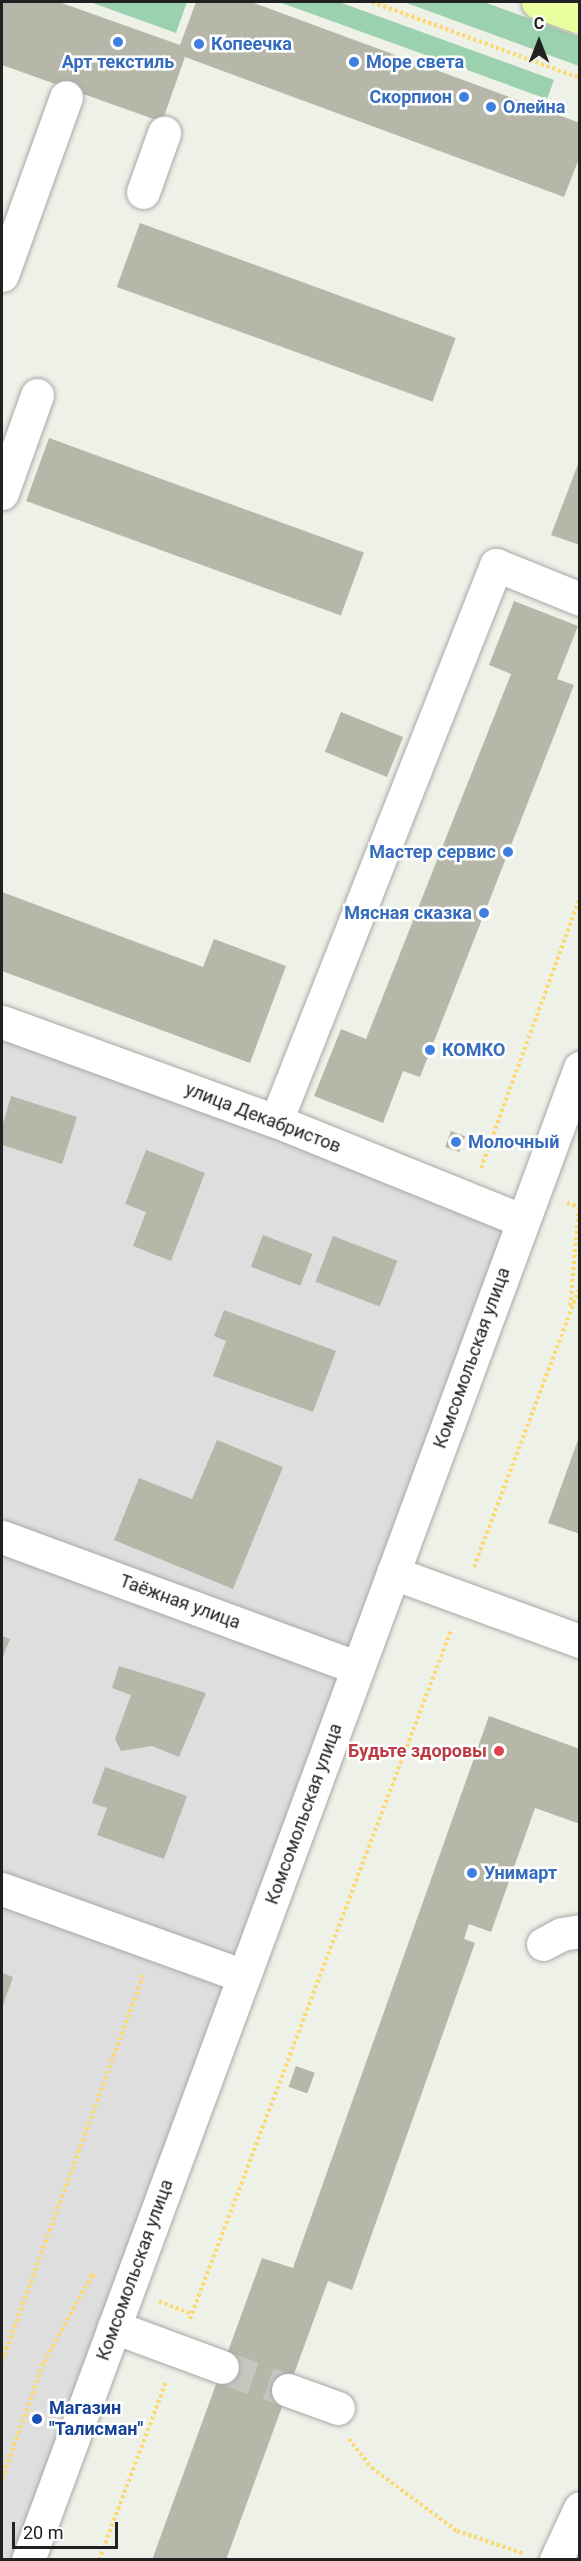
<!DOCTYPE html>
<meta charset="utf-8">
<style>
body{margin:0}
#map{position:relative;width:581px;height:2561px;overflow:hidden;background:#eef1e7;font-family:Roboto,sans-serif}
div>[style]{position:absolute}
.residential>*{inset:0;background:#dfdede}
.forest>*{inset:0;background:#9bd1ae}
.building>*{inset:0;background:#b6b7a9;transform-origin:0 0}
.minor-tunnel>*{height:33px;margin-top:-16.5px;transform-origin:0;background:repeating-linear-gradient(90deg,#c5c7bf 0 33px,transparent 0 49px)}
.path>*{height:4px;margin-top:-2px;transform-origin:0;background:repeating-linear-gradient(90deg,#fdd86c 0 3px,transparent 0 6px)}
.roads{filter:drop-shadow(0 0 2px #a8a8a8) drop-shadow(0 0 2px #a8a8a8)}
.minor>*{height:33px;margin:-16.5px;padding:0 16.5px;transform-origin:16.5px;border-radius:16.5px;background:#fff}
.major>*{height:33px;margin:-16.5px;padding:0 16.5px;transform-origin:16.5px;border-radius:16.5px;background:#eafe9f}
.dots>*{width:16px;height:16px;translate:-50% -50%;box-sizing:border-box;border:3px solid #fff;border-radius:50%}
span{translate:-50% -50%;white-space:nowrap;text-align:center;line-height:1.15;-webkit-text-stroke:5px #fff;paint-order:stroke}
.shop-label{font-size:18px;color:#366cbe;font-weight:700}
.left{translate:0 -50%;text-align:left}
.right{translate:-100% -50%;text-align:right}
.street-label{font-size:18px;color:#212121}
.health-label{font-size:18px;color:#be3a42;font-weight:700}
.transit-label{font-size:18px;color:#164399;font-weight:700}
.frame{position:absolute;inset:0;border:3px solid #212121;pointer-events:none}
.north{position:absolute;left:509px;top:12px;width:60px;height:60px;-webkit-text-stroke:4px #fff;paint-order:stroke;rotate:0deg;font-size:16px;font-weight:700;line-height:24px;text-align:center;color:#212121}
.north::after{content:'';display:block;margin:auto;width:21px;height:27px;background:#212121;clip-path:polygon(50% 0,100% 100%,50% 72%,0 100%)}
.scale{position:absolute;left:12px;top:2522px;width:106px;height:27px;box-sizing:border-box;border:3px solid #212121;border-top:0;padding-left:8px;font-size:18px;line-height:21px;white-space:nowrap;color:#212121;-webkit-text-stroke:4px #fff;paint-order:stroke}
</style>
<div id="map">
<div class="residential">
<div style="clip-path:polygon(2px 1022px,523px 1221px,28px 2560px,2px 2559px)"></div>
</div>
<div class="forest">
<div style="clip-path:polygon(90px 2px,187px 2px,176px 33px)"></div>
<div style="clip-path:polygon(279px 2px,339px 2px,554px 80px,547px 99px)"></div>
<div style="clip-path:polygon(404px 2px,484px 2px,579px 37px,579px 66px)"></div>
</div>
<div class="building">
<div style="clip-path:polygon(2px 2px,59px 2px,180px 45px,196px 2px,251px 2px,580px 123px,580px 156px,564px 197px,185px 57px,162px 122px,2px 65px)"></div>
<div style="left:140px;top:223px;width:336px;height:68px;rotate:20deg"></div>
<div style="left:49px;top:438px;width:335px;height:67px;rotate:20deg"></div>
<div style="clip-path:polygon(580px 459px,580px 545px,551px 535px)"></div>
<div style="clip-path:polygon(514px 601px,578px 626px,557px 679px,574px 685px,420px 1077px,403px 1071px,383px 1123px,314px 1096px,341px 1029px,366px 1039px,370px 1029px,511px 674px,489px 665px)"></div>
<div style="left:341px;top:712px;width:67px;height:43px;rotate:22deg"></div>
<div style="clip-path:polygon(2px 892px,203px 967px,214px 939px,286px 966px,250px 1063px,2px 971px)"></div>
<div style="clip-path:polygon(11px 1096px,77px 1117px,62px 1164px,2px 1145px,2px 1127px)"></div>
<div style="left:451px;top:1131px;width:15px;height:17px;rotate:20deg"></div>
<div style="clip-path:polygon(146px 1150px,205px 1173px,171px 1261px,133px 1246px,146px 1212px,125px 1204px)"></div>
<div style="left:263px;top:1235px;width:53px;height:34px;rotate:21deg"></div>
<div style="left:333px;top:1236px;width:69px;height:49px;rotate:21deg"></div>
<div style="clip-path:polygon(224px 1310px,336px 1351px,313px 1412px,213px 1376px,226px 1341px,214px 1336px)"></div>
<div style="clip-path:polygon(579px 1437px,580px 1437px,580px 1534px,548px 1523px)"></div>
<div style="clip-path:polygon(217px 1440px,283px 1467px,233px 1589px,114px 1540px,139px 1478px,192px 1499px)"></div>
<div style="clip-path:polygon(2px 1636px,10px 1639px,2px 1659px)"></div>
<div style="clip-path:polygon(119px 1666px,206px 1693px,179px 1757px,152px 1746px,121px 1751px,115px 1739px,131px 1695px,112px 1688px)"></div>
<div style="clip-path:polygon(489px 1716px,580px 1749px,580px 1824px,535px 1808px,491px 1932px,469px 1924px,464px 1939px,475px 1943px,352px 2290px,328px 2281px,226px 2560px,152px 2560px,262px 2258px,293px 2268px)"></div>
<div style="clip-path:polygon(105px 1767px,187px 1796px,164px 1859px,97px 1835px,107px 1808px,92px 1803px)"></div>
<div style="clip-path:polygon(2px 1973px,13px 1977px,2px 2008px)"></div>
<div style="left:296px;top:2066px;width:20px;height:22px;rotate:20deg"></div>
</div>
<div class="minor-tunnel">
<div style="left:222px;top:2367px;width:70px;rotate:19.2deg"></div>
</div>
<div class="path">
<div style="left:372px;top:2px;width:221px;rotate:20.1deg"></div>
<div style="left:481px;top:1168px;width:288px;rotate:-69.9deg"></div>
<div style="left:567px;top:1203px;width:13px;rotate:18deg"></div>
<div style="left:579px;top:1207px;width:100px;rotate:95.1deg"></div>
<div style="left:474px;top:1567px;width:299px;rotate:-69.3deg"></div>
<div style="left:159px;top:2301px;width:35px;rotate:22deg"></div>
<div style="left:190px;top:2319px;width:737px;rotate:-69.25deg"></div>
<div style="left:2px;top:2361px;width:411px;rotate:-69.9deg"></div>
<div style="left:349px;top:2439px;width:37px;rotate:52deg"></div>
<div style="left:372px;top:2468px;width:106px;rotate:36.5deg"></div>
<div style="left:457px;top:2531px;width:69px;rotate:18.7deg"></div>
<div style="left:2px;top:2479px;width:124px;rotate:-70.3deg"></div>
<div style="left:44px;top:2362px;width:99px;rotate:-61.1deg"></div>
<div style="left:92px;top:2275px;width:4px;rotate:27deg"></div>
<div style="left:99px;top:2560px;width:190px;rotate:-69.4deg"></div>
</div>
<div class="roads">
<div class="minor">
<div style="left:143px;top:192px;width:63px;rotate:-70.4deg"></div>
<div style="left:2px;top:275px;width:189px;rotate:-70.2deg"></div>
<div style="left:2px;top:493px;width:104px;rotate:-70.3deg"></div>
<div style="left:2px;top:1022px;width:291px;rotate:19.9deg"></div>
<div style="left:276px;top:1121px;width:266px;rotate:22deg"></div>
<div style="left:276px;top:1121px;width:598px;rotate:-68.41deg"></div>
<div style="left:496px;top:565px;width:91px;rotate:22deg"></div>
<div style="left:2px;top:1537px;width:379px;rotate:20.2deg"></div>
<div style="left:393px;top:1573px;width:199px;rotate:20deg"></div>
<div style="left:2px;top:1889px;width:257px;rotate:19.8deg"></div>
<div style="left:543px;top:1944px;width:21px;rotate:-28deg"></div>
<div style="left:562px;top:1934px;width:18px;rotate:-9deg"></div>
<div style="left:114px;top:2327px;width:115px;rotate:20.3deg"></div>
<div style="left:288px;top:2390px;width:53px;rotate:19.8deg"></div>
<div style="left:28px;top:2560px;width:1591px;rotate:-69.7deg"></div>
<div style="left:556px;top:2560px;width:57px;rotate:-65.2deg"></div>
</div>
<div class="major">
<div style="left:538px;top:2px;width:45px;rotate:19.7deg"></div>
</div>
</div>
<div class="dots">
<div style="left:118px;top:42px;background:#3f7fe0"></div>
<div style="left:199px;top:44px;background:#3f7fe0"></div>
<div style="left:354px;top:62px;background:#3f7fe0"></div>
<div style="left:464px;top:97px;background:#3f7fe0"></div>
<div style="left:491px;top:107px;background:#3f7fe0"></div>
<div style="left:508px;top:852px;background:#3f7fe0"></div>
<div style="left:484px;top:913px;background:#3f7fe0"></div>
<div style="left:430px;top:1050px;background:#3f7fe0"></div>
<div style="left:456px;top:1142px;background:#3f7fe0"></div>
<div style="left:499px;top:1751px;background:#e0444e"></div>
<div style="left:472px;top:1873px;background:#3f7fe0"></div>
<div style="left:37px;top:2419px;background:#1a4fb4"></div>
</div>
<div class="shop-label">
<span class="left" style="left:211px;top:44px">Копеечка</span>
<span style="left:118px;top:62px">Арт текстиль</span>
<span class="left" style="left:366px;top:62px">Море света</span>
<span class="right" style="left:452px;top:97px">Скорпион</span>
<span class="left" style="left:503px;top:107px">Олейна</span>
<span class="right" style="left:496px;top:852px">Мастер сервис</span>
<span class="right" style="left:472px;top:913px">Мясная сказка</span>
<span class="left" style="left:442px;top:1050px">КОМКО</span>
<span class="left" style="left:468px;top:1142px">Молочный</span>
<span class="left" style="left:484px;top:1873px">Унимарт</span>
</div>
<div class="street-label">
<span style="left:263px;top:1118px;rotate:21deg">улица Декабристов</span>
<span style="left:472px;top:1358px;rotate:-70deg">Комсомольская улица</span>
<span style="left:180px;top:1602px;rotate:20deg">Таёжная улица</span>
<span style="left:304px;top:1814px;rotate:-70deg">Комсомольская улица</span>
<span style="left:135px;top:2270px;rotate:-70deg">Комсомольская улица</span>
</div>
<div class="health-label">
<span class="right" style="left:487px;top:1751px">Будьте здоровы</span>
</div>
<div class="transit-label">
<span class="left" style="left:49px;top:2419px">Магазин<br>"Талисман"</span>
</div>
<div class="frame"></div>
<div class="north">С</div>
<div class="scale">20 m</div>
</div>
